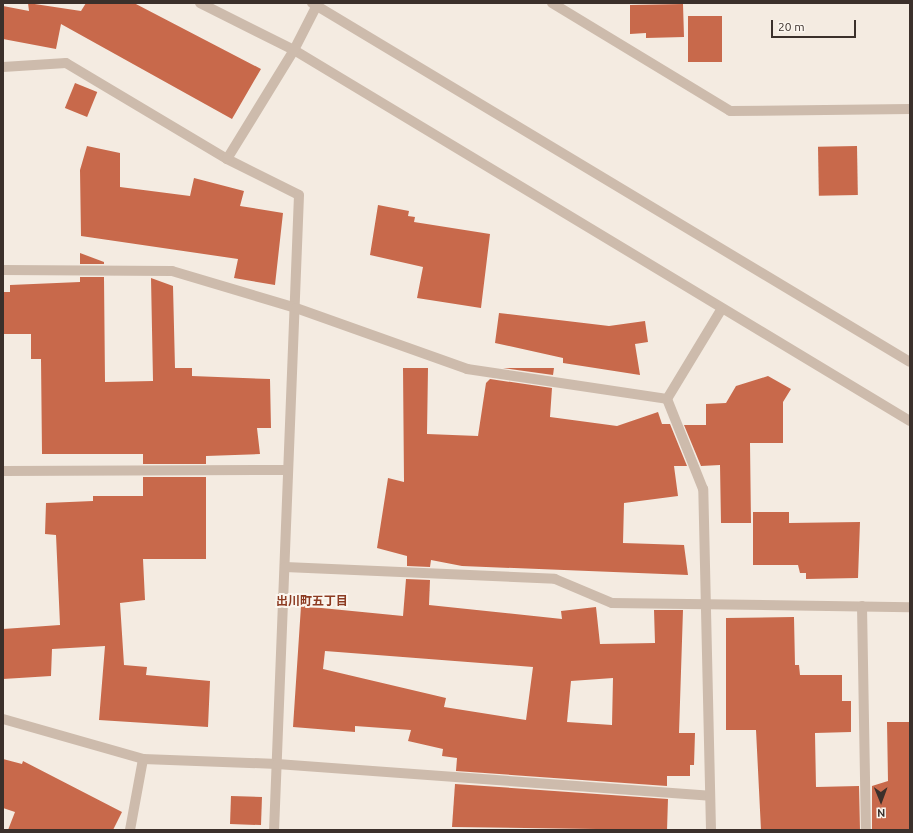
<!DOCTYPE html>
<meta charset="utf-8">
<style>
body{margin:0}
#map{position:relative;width:913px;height:833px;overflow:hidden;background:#f4ebe1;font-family:Ubuntu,"Noto Sans JP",sans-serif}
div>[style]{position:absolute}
.building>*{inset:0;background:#c8694b;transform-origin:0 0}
.minor>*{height:10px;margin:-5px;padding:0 5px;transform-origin:5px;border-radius:5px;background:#cdbbac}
span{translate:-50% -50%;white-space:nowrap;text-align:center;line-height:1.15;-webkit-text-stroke:4px #fbf5ee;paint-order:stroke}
.neighbourhood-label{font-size:12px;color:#8c3b22;font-weight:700}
.frame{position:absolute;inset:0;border:4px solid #3b302b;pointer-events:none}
.north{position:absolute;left:861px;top:781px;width:40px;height:40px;-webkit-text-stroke:3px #fbf5ee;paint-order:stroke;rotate:179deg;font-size:11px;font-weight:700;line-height:16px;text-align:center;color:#3b302b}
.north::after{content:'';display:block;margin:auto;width:14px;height:18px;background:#3b302b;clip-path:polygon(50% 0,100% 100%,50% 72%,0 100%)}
.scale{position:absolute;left:771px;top:20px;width:85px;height:18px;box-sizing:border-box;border:2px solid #3b302b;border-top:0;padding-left:5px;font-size:12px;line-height:14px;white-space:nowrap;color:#3b302b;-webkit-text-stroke:3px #fbf5ee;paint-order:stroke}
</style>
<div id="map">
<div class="building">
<div style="clip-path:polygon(28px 3px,81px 11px,86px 3px,134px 3px,261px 69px,232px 119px,61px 24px,56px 49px,3px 39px,3px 6px,29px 11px)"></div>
<div style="clip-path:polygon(683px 4px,684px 37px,646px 38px,646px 33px,630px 34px,630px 5px)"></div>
<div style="left:688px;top:16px;width:34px;height:46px"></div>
<div style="left:75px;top:83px;width:24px;height:27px;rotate:22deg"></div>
<div style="clip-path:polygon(87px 146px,120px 153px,120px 187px,190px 196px,194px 178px,244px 191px,240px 206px,283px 213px,275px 285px,234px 278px,238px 259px,81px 236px,80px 170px)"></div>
<div style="left:857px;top:146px;width:49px;height:39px;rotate:89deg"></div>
<div style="clip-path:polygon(378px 205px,409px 211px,408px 216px,415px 217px,414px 222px,490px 234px,481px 308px,417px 298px,423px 267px,370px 255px)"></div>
<div style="clip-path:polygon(80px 253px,104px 262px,104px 264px,80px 264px)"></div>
<div style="clip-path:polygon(80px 277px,104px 277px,105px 382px,153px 381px,151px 278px,173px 286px,175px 368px,192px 368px,192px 376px,270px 379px,271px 428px,257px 428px,260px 454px,206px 456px,206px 464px,143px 464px,143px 454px,42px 454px,41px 359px,31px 359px,31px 334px,3px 334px,3px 292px,10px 292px,10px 285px,80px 282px)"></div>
<div style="clip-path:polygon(499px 313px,609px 326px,645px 321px,648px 342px,635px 344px,640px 375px,563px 363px,563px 358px,495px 343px)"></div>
<div style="clip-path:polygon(403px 368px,428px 368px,427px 434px,478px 436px,486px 383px,490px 379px,552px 388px,550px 417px,617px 426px,658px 412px,662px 424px,670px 424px,687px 466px,674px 466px,678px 496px,624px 503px,623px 543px,684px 545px,688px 575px,462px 566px,431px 560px,430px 567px,407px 566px,407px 556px,377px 548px,388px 478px,404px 482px)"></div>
<div style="clip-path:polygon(503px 368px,554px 368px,553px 375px)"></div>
<div style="clip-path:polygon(768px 376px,791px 389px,783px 402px,783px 443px,750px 443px,751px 523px,721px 523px,720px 465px,701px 466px,684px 425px,706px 425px,706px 404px,726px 403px,736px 386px)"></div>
<div style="clip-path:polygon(143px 477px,206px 477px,206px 559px,143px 559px,145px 600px,120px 603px,124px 665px,147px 667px,146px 675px,210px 681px,208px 727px,99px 720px,105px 646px,52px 649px,51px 676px,3px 679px,3px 629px,60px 625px,56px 535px,45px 534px,46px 503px,93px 501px,93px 496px,143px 496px)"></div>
<div style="clip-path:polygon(753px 512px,789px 512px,789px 523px,860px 522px,858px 578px,806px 579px,806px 573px,800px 573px,798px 565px,753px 565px)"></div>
<div style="clip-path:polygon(evenodd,406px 579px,430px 580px,429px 605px,562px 619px,561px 611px,596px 607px,600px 644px,655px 643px,654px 610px,683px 610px,679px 733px,695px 733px,694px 765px,690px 765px,690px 776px,667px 776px,667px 786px,456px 771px,457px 758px,442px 756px,443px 749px,408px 741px,411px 730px,355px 726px,355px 732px,293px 727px,301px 606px,403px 616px,406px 579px,325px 651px,533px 667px,526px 720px,444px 707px,446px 698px,323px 669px,325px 651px,406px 579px,613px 678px,612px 725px,567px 722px,571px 681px,613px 678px)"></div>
<div style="clip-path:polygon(794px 617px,795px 665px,799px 665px,800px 675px,842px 675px,842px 701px,851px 701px,851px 732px,815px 733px,816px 787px,859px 786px,860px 830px,761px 830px,756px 730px,726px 730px,726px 618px)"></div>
<div style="clip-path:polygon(887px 722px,910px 722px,910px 830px,872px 830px,872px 786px,888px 781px)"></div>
<div style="clip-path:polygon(3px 759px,22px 764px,23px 761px,122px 812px,113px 830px,8px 830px,15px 812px,3px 808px)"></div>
<div style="clip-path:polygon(455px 784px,668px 799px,667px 830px,452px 827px)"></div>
<div style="left:231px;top:796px;width:31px;height:28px;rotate:2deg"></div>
</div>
<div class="minor">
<div style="left:200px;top:3px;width:105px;rotate:26.6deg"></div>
<div style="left:294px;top:50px;width:719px;rotate:31.06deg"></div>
<div style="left:312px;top:3px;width:697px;rotate:30.98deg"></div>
<div style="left:552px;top:3px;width:208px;rotate:31.2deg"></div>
<div style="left:730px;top:111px;width:180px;rotate:-0.6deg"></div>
<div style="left:3px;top:67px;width:63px;rotate:-3.6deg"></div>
<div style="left:66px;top:63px;width:187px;rotate:30.8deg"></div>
<div style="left:227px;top:159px;width:80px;rotate:26.6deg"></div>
<div style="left:299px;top:195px;width:635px;rotate:92.25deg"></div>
<div style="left:227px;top:159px;width:128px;rotate:-58.4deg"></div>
<div style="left:294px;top:50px;width:53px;rotate:-62.9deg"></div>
<div style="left:3px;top:270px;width:169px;rotate:0.3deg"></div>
<div style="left:172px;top:271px;width:129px;rotate:16.6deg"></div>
<div style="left:296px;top:308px;width:182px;rotate:19.6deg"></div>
<div style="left:467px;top:369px;width:202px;rotate:8.5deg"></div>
<div style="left:3px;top:471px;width:285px;rotate:-0.2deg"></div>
<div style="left:285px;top:567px;width:270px;rotate:2.5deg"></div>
<div style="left:555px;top:579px;width:62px;rotate:22.8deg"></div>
<div style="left:612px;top:603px;width:298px;rotate:0.8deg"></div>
<div style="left:862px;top:606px;width:224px;rotate:89deg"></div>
<div style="left:3px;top:719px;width:146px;rotate:15.9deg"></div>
<div style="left:143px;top:759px;width:134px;rotate:2.1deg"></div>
<div style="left:277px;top:764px;width:434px;rotate:4.2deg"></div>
<div style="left:130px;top:830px;width:72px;rotate:-79.6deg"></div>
<div style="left:711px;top:830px;width:341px;rotate:-91.3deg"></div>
<div style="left:703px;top:489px;width:97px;rotate:-111.8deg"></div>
<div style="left:667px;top:399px;width:104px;rotate:-58.8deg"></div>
</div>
<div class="neighbourhood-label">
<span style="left:312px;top:601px">出川町五丁目</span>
</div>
<div class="frame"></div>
<div class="north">N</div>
<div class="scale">20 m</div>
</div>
